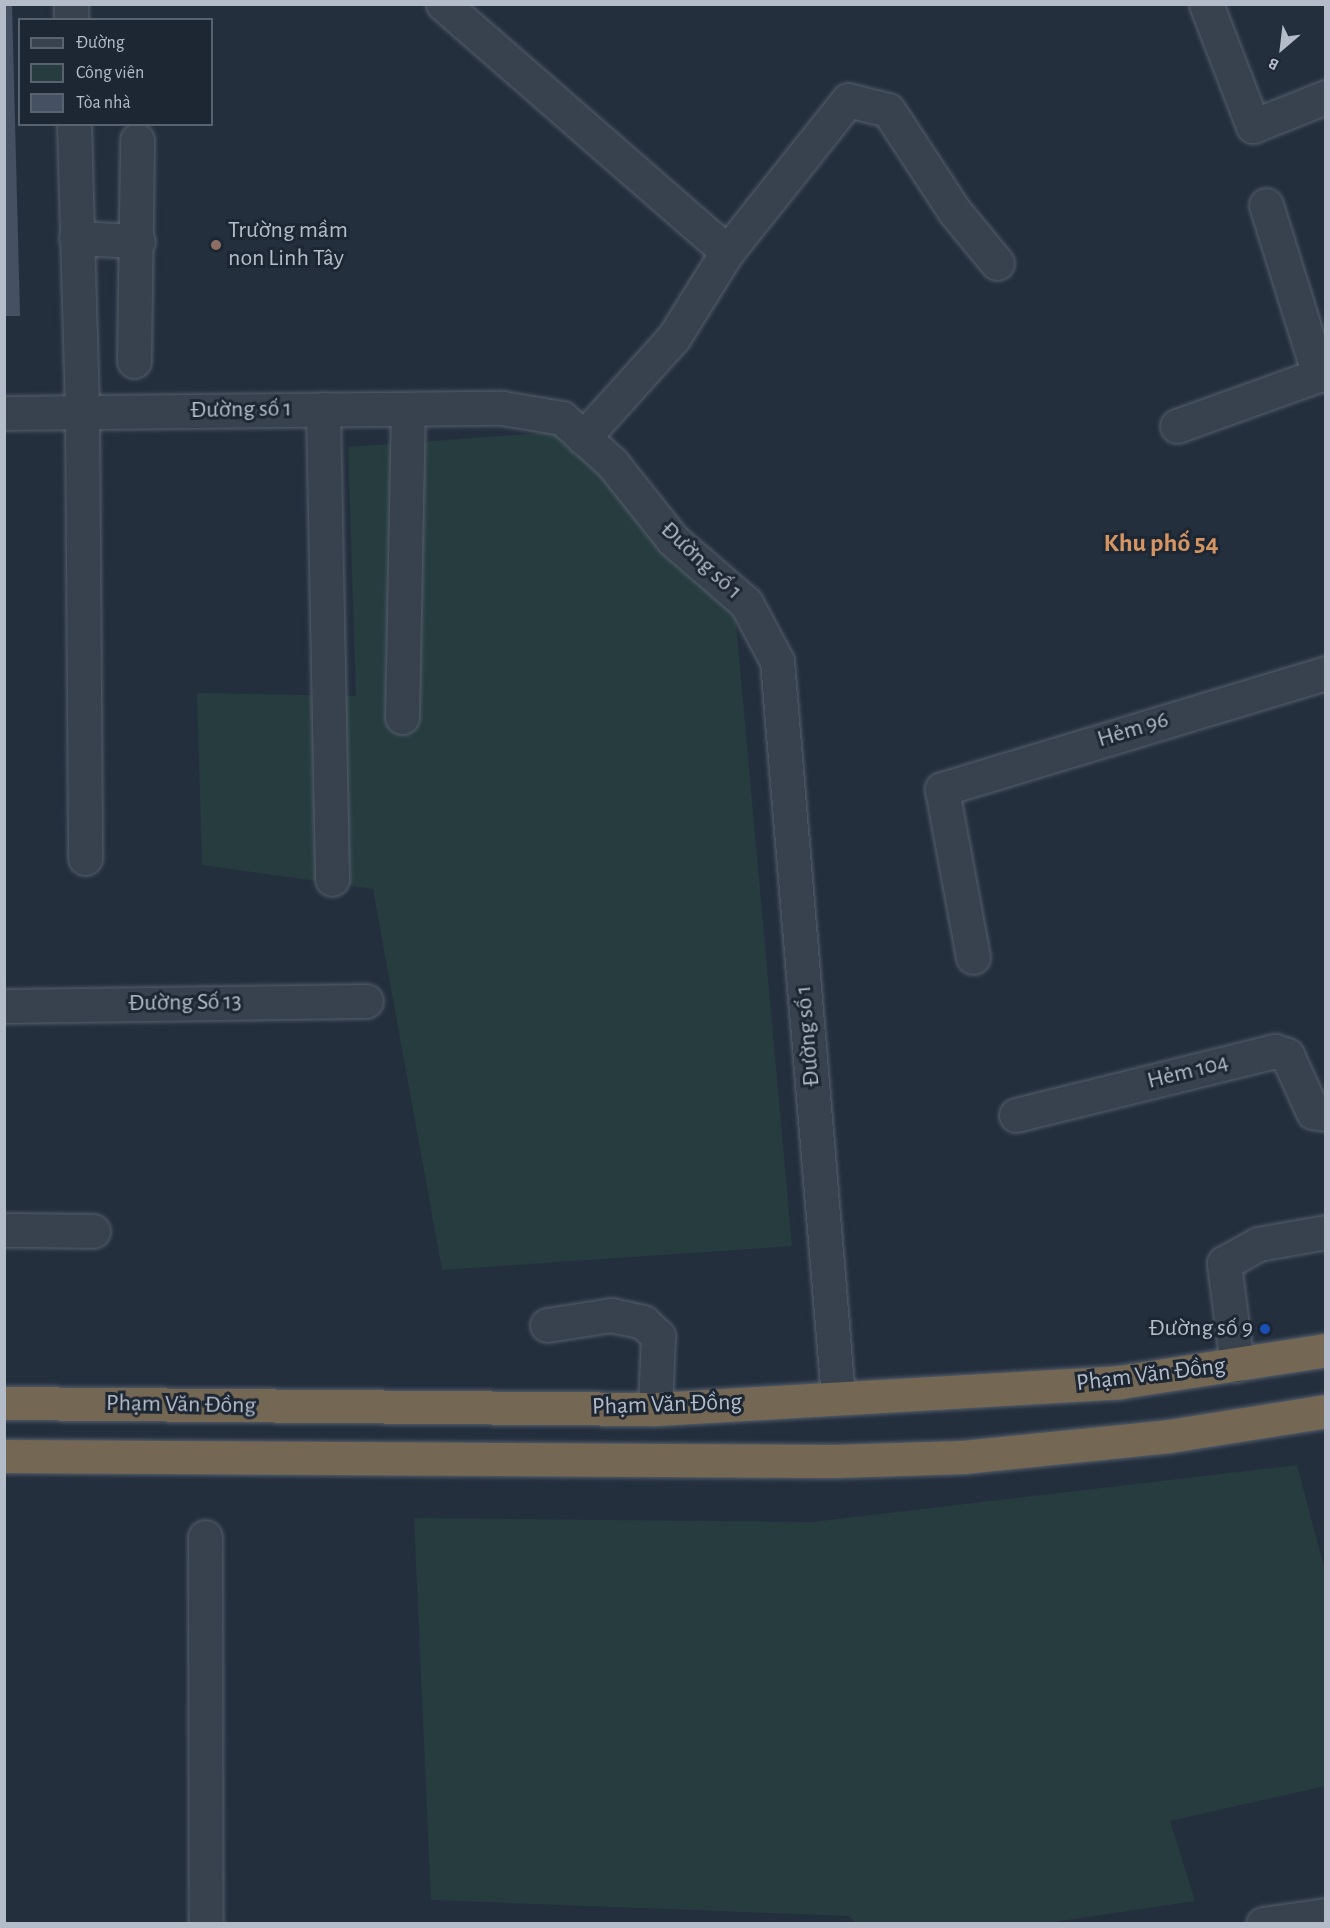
<!DOCTYPE html>
<meta charset="utf-8">
<style>
body{margin:0}
#map{position:relative;width:1330px;height:1928px;overflow:hidden;background:#242f3e;font-family:"Alegreya Sans",sans-serif}
div>[style]{position:absolute}
.green>*{inset:0;background:#263c3f}
.building>*{inset:0;background:#455162}
.roads{filter:drop-shadow(0 0 2px #565f6c) drop-shadow(0 0 2px #565f6c)}
.minor>*{height:33px;margin:-16.5px;padding:0 16.5px;transform-origin:16.5px;border-radius:16.5px;background:#38414e}
.highway>*{height:33px;margin:-16.5px;padding:0 16.5px;transform-origin:16.5px;border-radius:16.5px;background:#746855}
.dots>*{width:16px;height:16px;translate:-50% -50%;box-sizing:border-box;border:3px solid #1d2633;border-radius:50%}
span{translate:-50% -50%;white-space:nowrap;text-align:center;line-height:1.15;-webkit-text-stroke:6px #1d2633;paint-order:stroke}
.poi-label{font-size:24px;color:#b4bcc9}
.left{translate:0 -50%;text-align:left}
.right{translate:-100% -50%;text-align:right}
.street-label{font-size:24px;color:#b4bcc9}
.neighbourhood-label{font-size:26px;color:#d59563;font-weight:700}
.frame{position:absolute;inset:0;border:6px solid #b4bcc9;pointer-events:none}
.legend{position:absolute;left:18px;top:18px;width:195px;height:108px;box-sizing:border-box;background:#1d2633;border:2px solid #59626f;margin:0;padding:8px 10px;list-style:none;font-size:18px;color:#b4bcc9}
.legend li{display:flex;align-items:center;gap:12px;height:30px}
.legend b{width:30px;border:2px solid #59626f}
.north{position:absolute;left:1252px;top:18px;width:60px;height:60px;-webkit-text-stroke:4px #1d2633;paint-order:stroke;rotate:208deg;font-size:16px;font-weight:700;line-height:24px;text-align:center;color:#b4bcc9}
.north::after{content:'';display:block;margin:auto;width:21px;height:27px;background:#b4bcc9;clip-path:polygon(50% 0,100% 100%,50% 72%,0 100%)}
</style>
<div id="map">
<div class="green">
<div style="clip-path:polygon(558px 432px,735px 612px,792px 1246px,442px 1270px,373px 889px,202px 865px,197px 693px,356px 696px,348px 447px)"></div>
<div style="clip-path:polygon(1297px 1465px,1325px 1571px,1325px 1786px,1170px 1821px,1195px 1901px,1047px 1923px,856px 1924px,849px 1916px,431px 1900px,414px 1518px,812px 1522px)"></div>
</div>
<div class="building">
<div style="clip-path:polygon(4px 4px,12px 4px,20px 316px,4px 316px)"></div>
</div>
<div class="roads">
<div class="minor">
<div style="left:71px;top:4px;width:16px;rotate:90deg"></div>
<div style="left:443px;top:4px;width:377px;rotate:41.1deg"></div>
<div style="left:1206px;top:4px;width:131px;rotate:68.9deg"></div>
<div style="left:1253px;top:126px;width:79px;rotate:-21.7deg"></div>
<div style="left:74px;top:124px;width:288px;rotate:88.4deg"></div>
<div style="left:82px;top:412px;width:446px;rotate:89.6deg"></div>
<div style="left:1266px;top:205px;width:178px;rotate:72.7deg"></div>
<div style="left:76px;top:238px;width:62px;rotate:2.8deg"></div>
<div style="left:134px;top:361px;width:221px;rotate:-89.2deg"></div>
<div style="left:323px;top:409px;width:470px;rotate:88.9deg"></div>
<div style="left:4px;top:413px;width:498px;rotate:-0.6deg"></div>
<div style="left:502px;top:408px;width:61px;rotate:9.5deg"></div>
<div style="left:562px;top:418px;width:67px;rotate:42deg"></div>
<div style="left:612px;top:463px;width:98px;rotate:51.6deg"></div>
<div style="left:673px;top:540px;width:96px;rotate:40.8deg"></div>
<div style="left:746px;top:603px;width:66px;rotate:61.9deg"></div>
<div style="left:777px;top:661px;width:739px;rotate:85.26deg"></div>
<div style="left:1177px;top:426px;width:151px;rotate:-19.8deg"></div>
<div style="left:583px;top:438px;width:136px;rotate:-48deg"></div>
<div style="left:674px;top:337px;width:100px;rotate:-58.1deg"></div>
<div style="left:727px;top:252px;width:194px;rotate:-51.5deg"></div>
<div style="left:848px;top:100px;width:41px;rotate:14deg"></div>
<div style="left:888px;top:110px;width:122px;rotate:56.7deg"></div>
<div style="left:955px;top:212px;width:66px;rotate:50.5deg"></div>
<div style="left:402px;top:717px;width:308px;rotate:-88.9deg"></div>
<div style="left:973px;top:957px;width:171px;rotate:-100.5deg"></div>
<div style="left:942px;top:789px;width:401px;rotate:-16.8deg"></div>
<div style="left:4px;top:1006px;width:362px;rotate:-0.8deg"></div>
<div style="left:1016px;top:1115px;width:267px;rotate:-13.9deg"></div>
<div style="left:1275px;top:1051px;width:13px;rotate:18deg"></div>
<div style="left:1287px;top:1055px;width:63px;rotate:65.5deg"></div>
<div style="left:1313px;top:1112px;width:13px;rotate:9deg"></div>
<div style="left:4px;top:1230px;width:89px;rotate:0.6deg"></div>
<div style="left:547px;top:1325px;width:65px;rotate:-8.9deg"></div>
<div style="left:611px;top:1315px;width:33px;rotate:12deg"></div>
<div style="left:643px;top:1322px;width:21px;rotate:43deg"></div>
<div style="left:658px;top:1336px;width:73px;rotate:92.4deg"></div>
<div style="left:1237px;top:1365px;width:103px;rotate:-97.3deg"></div>
<div style="left:1224px;top:1263px;width:39px;rotate:-29deg"></div>
<div style="left:1258px;top:1244px;width:69px;rotate:-10deg"></div>
<div style="left:205px;top:1537px;width:387px;rotate:89.9deg"></div>
<div style="left:1263px;top:1924px;width:64px;rotate:-8.1deg"></div>
</div>
<div class="highway">
<div style="left:4px;top:1403px;width:651px;rotate:0.53deg"></div>
<div style="left:655px;top:1409px;width:466px;rotate:-3.3deg"></div>
<div style="left:1120px;top:1382px;width:208px;rotate:-8.8deg"></div>
<div style="left:4px;top:1456px;width:830px;rotate:0.35deg"></div>
<div style="left:834px;top:1461px;width:129px;rotate:-1.8deg"></div>
<div style="left:963px;top:1457px;width:207px;rotate:-5.8deg"></div>
<div style="left:1169px;top:1436px;width:159px;rotate:-9deg"></div>
</div>
</div>
<div class="dots">
<div style="left:216px;top:245px;background:#8d6e63"></div>
<div style="left:1265px;top:1329px;background:#1a4fb4"></div>
</div>
<div class="poi-label">
<span class="left" style="left:228px;top:245px">Trường mầm<br>non Linh Tây</span>
<span class="right" style="left:1253px;top:1329px">Đường số 9</span>
</div>
<div class="street-label">
<span style="left:241px;top:410px;rotate:-1deg">Đường số 1</span>
<span style="left:701px;top:561px;rotate:43deg">Đường số 1</span>
<span style="left:1133px;top:730px;rotate:-17deg">Hẻm 96</span>
<span style="left:185px;top:1003px;rotate:-1deg">Đường Số 13</span>
<span style="left:808px;top:1036px;rotate:-95deg">Đường số 1</span>
<span style="left:1188px;top:1072px;rotate:-14deg">Hẻm 104</span>
<span style="left:1151px;top:1375px;rotate:-7deg">Phạm Văn Đồng</span>
<span style="left:181px;top:1405px;rotate:1deg">Phạm Văn Đồng</span>
<span style="left:667px;top:1405px;rotate:-2deg">Phạm Văn Đồng</span>
</div>
<div class="neighbourhood-label">
<span style="left:1161px;top:544px">Khu phố 54</span>
</div>
<div class="frame"></div>
<ul class="legend">
<li><b style="height:8px;background:#38414e"></b>Đường</li>
<li><b style="height:16px;background:#263c3f"></b>Công viên</li>
<li><b style="height:16px;background:#455162"></b>Tòa nhà</li>
</ul>
<div class="north">B</div>
</div>
